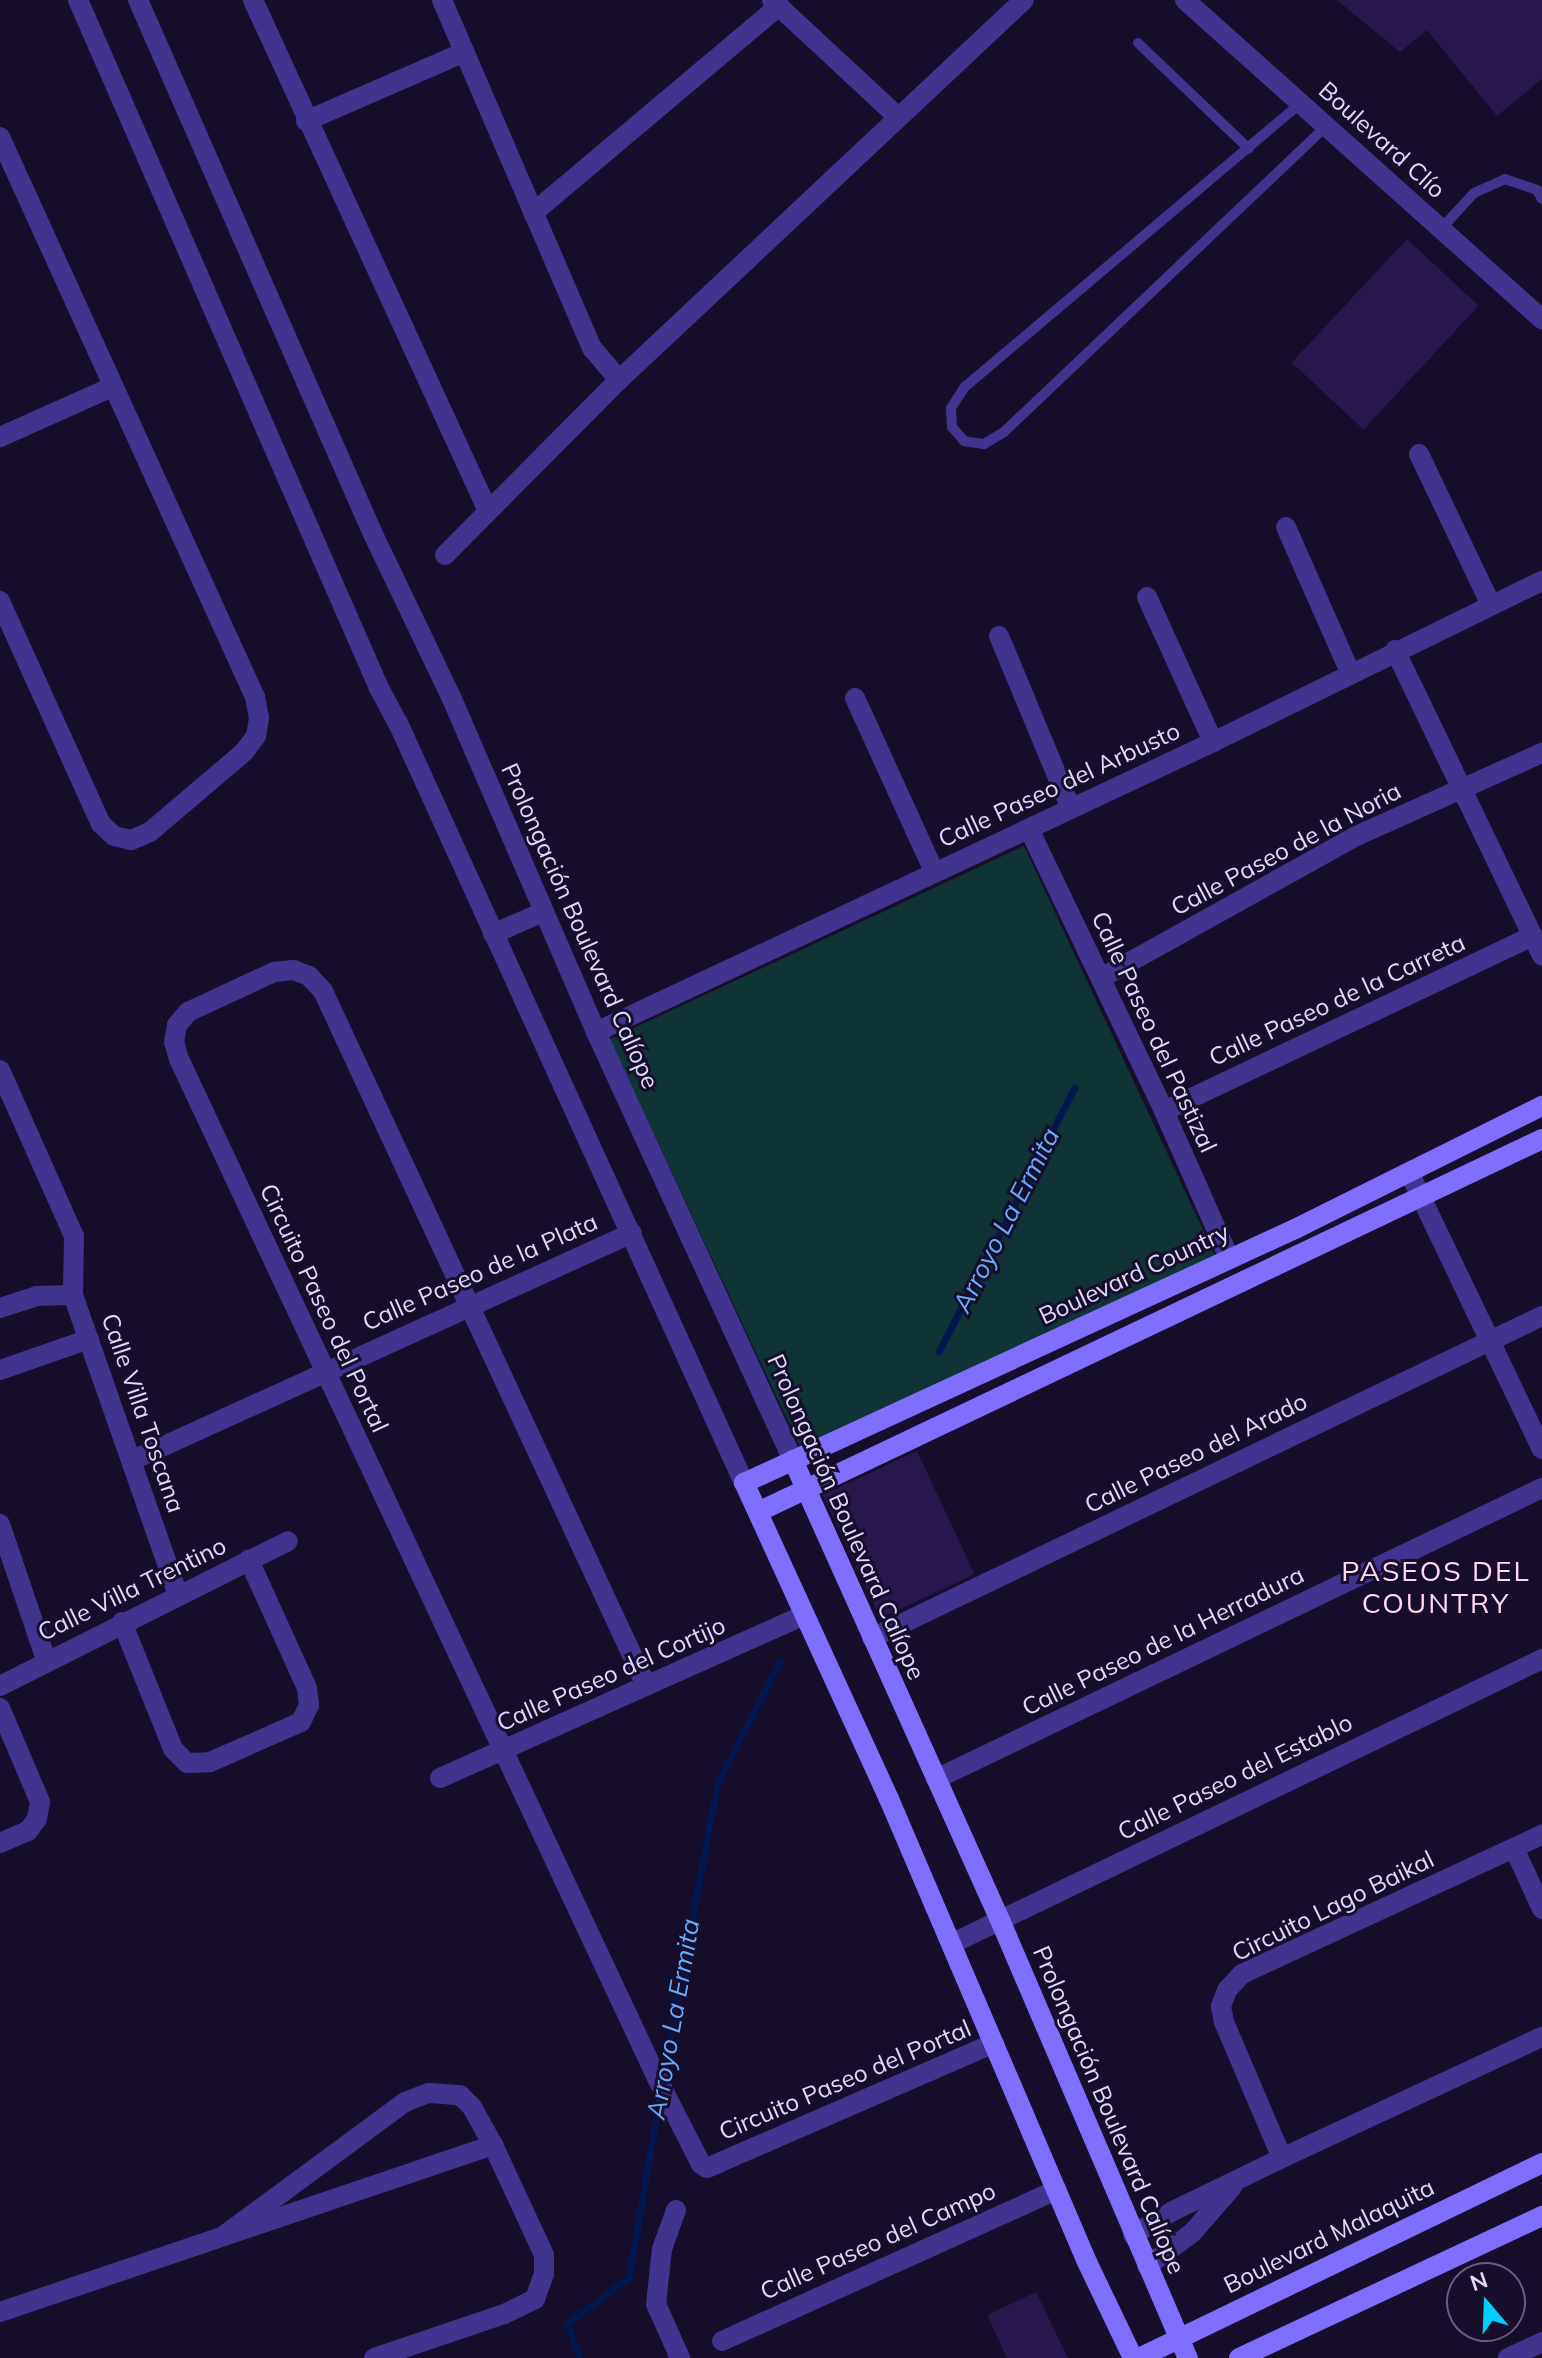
<!DOCTYPE html>
<meta charset="utf-8">
<style>
body{margin:0}
#map{position:relative;width:1542px;height:2358px;overflow:hidden;background:#160e2b;font-family:Mulish,sans-serif}
div>[style]{position:absolute}
.green>*{inset:0;background:#103436;transform-origin:0 0}
.stream>*{height:7px;margin:-3.5px;padding:0 3.5px;transform-origin:3.5px;border-radius:3.5px;background:#05184d}
.building>*{inset:0;background:#28184e;transform-origin:0 0}
.lane>*{height:10px;margin:-5px;padding:0 5px;transform-origin:5px;border-radius:5px;background:#40348f}
.street>*{height:20px;margin:-10px;padding:0 10px;transform-origin:10px;border-radius:10px;background:#40348f}
.secondary>*{height:20px;margin:-10px;padding:0 10px;transform-origin:10px;border-radius:10px;background:#806fff}
span{translate:-50% -50%;white-space:nowrap;text-align:center;line-height:1.15;-webkit-text-stroke:6px #160e2b;paint-order:stroke}
.street-label{font-size:24px;color:#e0d8ff}
.water-label{font-size:26px;color:#6af;font-style:italic}
.quarter-label{font-size:28px;color:#ffdaee;letter-spacing:2px}
.north{position:absolute;left:1446px;top:2262px;width:80px;height:80px;box-sizing:border-box;background:#160e2b;border:2px solid #675f80;border-radius:50%;rotate:341deg;font-size:22px;font-weight:700;line-height:32px;text-align:center;color:#e0d8ff}
.north::after{content:'';display:block;margin:auto;width:28px;height:36px;background:#04ceff;clip-path:polygon(50% 0,100% 100%,50% 72%,0 100%)}
</style>
<div id="map">
<div class="green">
<div style="left:1024px;top:846px;width:453px;height:457px;rotate:65deg"></div>
</div>
<div class="stream">
<div style="left:939px;top:1351px;width:296px;rotate:-62.8deg"></div>
<div style="left:662px;top:2077px;width:300px;rotate:-79.3deg"></div>
<div style="left:718px;top:1782px;width:134px;rotate:-62.9deg"></div>
<div style="left:579px;top:2358px;width:36px;rotate:-109deg"></div>
<div style="left:567px;top:2324px;width:78px;rotate:-37.2deg"></div>
<div style="left:629px;top:2277px;width:187px;rotate:-80.4deg"></div>
</div>
<div class="building">
<div style="clip-path:polygon(1337px 0,1542px 0,1542px 79px,1497px 116px,1427px 30px,1400px 52px)"></div>
<div style="left:1407px;top:239px;width:98px;height:169px;rotate:43deg"></div>
<div style="left:917px;top:1451px;width:136px;height:104px;rotate:65deg"></div>
<div style="clip-path:polygon(1036px 2292px,1068px 2358px,1007px 2358px,987px 2315px)"></div>
</div>
<div class="lane">
<div style="left:1138px;top:43px;width:153px;rotate:43.7deg"></div>
<div style="left:1302px;top:102px;width:443px;rotate:139.8deg"></div>
<div style="left:964px;top:388px;width:24px;rotate:123deg"></div>
<div style="left:951px;top:408px;width:19px;rotate:87deg"></div>
<div style="left:952px;top:427px;width:18px;rotate:49deg"></div>
<div style="left:964px;top:441px;width:20px;rotate:9deg"></div>
<div style="left:984px;top:444px;width:23px;rotate:-31deg"></div>
<div style="left:1004px;top:432px;width:446px;rotate:-43.5deg"></div>
<div style="left:1441px;top:229px;width:49px;rotate:-47.5deg"></div>
<div style="left:1474px;top:193px;width:34px;rotate:-24deg"></div>
<div style="left:1505px;top:179px;width:34px;rotate:19deg"></div>
<div style="left:1537px;top:190px;width:10px;rotate:61deg"></div>
</div>
<div class="street">
<div style="left:78px;top:0;width:751px;rotate:66.37deg"></div>
<div style="left:379px;top:688px;width:40px;rotate:62deg"></div>
<div style="left:398px;top:723px;width:835px;rotate:65.52deg"></div>
<div style="left:138px;top:0;width:583px;rotate:66.25deg"></div>
<div style="left:373px;top:534px;width:183px;rotate:64.4deg"></div>
<div style="left:452px;top:699px;width:363px;rotate:66.6deg"></div>
<div style="left:596px;top:1032px;width:471px;rotate:65.3deg"></div>
<div style="left:253px;top:0;width:562px;rotate:65.3deg"></div>
<div style="left:442px;top:0;width:379px;rotate:66.7deg"></div>
<div style="left:592px;top:348px;width:42px;rotate:49.8deg"></div>
<div style="left:772px;top:0;width:171px;rotate:42.9deg"></div>
<div style="left:1185px;top:0;width:479px;rotate:41.8deg"></div>
<div style="left:306px;top:121px;width:173px;rotate:-23.5deg"></div>
<div style="left:0;top:137px;width:615px;rotate:65.52deg"></div>
<div style="left:255px;top:697px;width:21px;rotate:79deg"></div>
<div style="left:259px;top:718px;width:18px;rotate:99deg"></div>
<div style="left:256px;top:736px;width:20px;rotate:127deg"></div>
<div style="left:244px;top:752px;width:123px;rotate:139.6deg"></div>
<div style="left:150px;top:832px;width:21px;rotate:157deg"></div>
<div style="left:131px;top:840px;width:17px;rotate:-167deg"></div>
<div style="left:114px;top:836px;width:18px;rotate:-137deg"></div>
<div style="left:101px;top:824px;width:245px;rotate:-114.4deg"></div>
<div style="left:533px;top:213px;width:322px;rotate:-40.1deg"></div>
<div style="left:0;top:437px;width:123px;rotate:-24.1deg"></div>
<div style="left:1419px;top:454px;width:167px;rotate:64.5deg"></div>
<div style="left:1286px;top:527px;width:158px;rotate:66.2deg"></div>
<div style="left:445px;top:555px;width:247px;rotate:-45.2deg"></div>
<div style="left:619px;top:380px;width:555px;rotate:-43.18deg"></div>
<div style="left:1147px;top:597px;width:159px;rotate:65.5deg"></div>
<div style="left:999px;top:636px;width:187px;rotate:67.4deg"></div>
<div style="left:1395px;top:650px;width:339px;rotate:64.3deg"></div>
<div style="left:855px;top:698px;width:190px;rotate:65.5deg"></div>
<div style="left:1029px;top:829px;width:313px;rotate:64.4deg"></div>
<div style="left:1164px;top:1111px;width:161px;rotate:66.1deg"></div>
<div style="left:493px;top:934px;width:55px;rotate:-23.7deg"></div>
<div style="left:1101px;top:978px;width:290px;rotate:-29.1deg"></div>
<div style="left:1354px;top:837px;width:206px;rotate:-24.1deg"></div>
<div style="left:596px;top:1032px;width:682px;rotate:-25.17deg"></div>
<div style="left:1213px;top:742px;width:366px;rotate:-26.1deg"></div>
<div style="left:0;top:1070px;width:182px;rotate:66deg"></div>
<div style="left:74px;top:1236px;width:59px;rotate:91deg"></div>
<div style="left:73px;top:1295px;width:317px;rotate:70.7deg"></div>
<div style="left:1164px;top:1111px;width:408px;rotate:-25.4deg"></div>
<div style="left:1409px;top:1172px;width:307px;rotate:64.4deg"></div>
<div style="left:0;top:1308px;width:39px;rotate:-18deg"></div>
<div style="left:37px;top:1296px;width:36px;rotate:-2deg"></div>
<div style="left:0;top:1370px;width:94px;rotate:-19.2deg"></div>
<div style="left:133px;top:1460px;width:548px;rotate:-24.46deg"></div>
<div style="left:0;top:1524px;width:144px;rotate:71.3deg"></div>
<div style="left:122px;top:1622px;width:137px;rotate:68.1deg"></div>
<div style="left:173px;top:1749px;width:20px;rotate:45deg"></div>
<div style="left:187px;top:1763px;width:23px;rotate:-2deg"></div>
<div style="left:210px;top:1762px;width:99px;rotate:-23.7deg"></div>
<div style="left:301px;top:1722px;width:19px;rotate:-65deg"></div>
<div style="left:309px;top:1705px;width:17px;rotate:-97deg"></div>
<div style="left:307px;top:1688px;width:141px;rotate:-114.4deg"></div>
<div style="left:872px;top:1638px;width:743px;rotate:-25.67deg"></div>
<div style="left:646px;top:1685px;width:765px;rotate:-114.96deg"></div>
<div style="left:323px;top:991px;width:21px;rotate:-133deg"></div>
<div style="left:309px;top:976px;width:17px;rotate:-159deg"></div>
<div style="left:293px;top:970px;width:19px;rotate:174deg"></div>
<div style="left:274px;top:972px;width:95px;rotate:155.1deg"></div>
<div style="left:188px;top:1012px;width:17px;rotate:130deg"></div>
<div style="left:177px;top:1025px;width:17px;rotate:100deg"></div>
<div style="left:174px;top:1042px;width:18px;rotate:74deg"></div>
<div style="left:179px;top:1059px;width:1126px;rotate:64.87deg"></div>
<div style="left:657px;top:2078px;width:97px;rotate:62.9deg"></div>
<div style="left:701px;top:2164px;width:7px;rotate:34deg"></div>
<div style="left:707px;top:2168px;width:313px;rotate:-23.5deg"></div>
<div style="left:0;top:1686px;width:322px;rotate:-26.7deg"></div>
<div style="left:0;top:1708px;width:102px;rotate:66.9deg"></div>
<div style="left:40px;top:1802px;width:17px;rotate:100deg"></div>
<div style="left:37px;top:1819px;width:15px;rotate:127deg"></div>
<div style="left:28px;top:1831px;width:30px;rotate:157deg"></div>
<div style="left:440px;top:1778px;width:398px;rotate:-24.1deg"></div>
<div style="left:936px;top:1779px;width:672px;rotate:-25.65deg"></div>
<div style="left:1514px;top:1848px;width:67px;rotate:65.3deg"></div>
<div style="left:951px;top:1944px;width:656px;rotate:-25.74deg"></div>
<div style="left:1282px;top:2158px;width:148px;rotate:-113.1deg"></div>
<div style="left:1224px;top:2022px;width:16px;rotate:-101deg"></div>
<div style="left:1221px;top:2006px;width:17px;rotate:-69deg"></div>
<div style="left:1227px;top:1990px;width:22px;rotate:-47deg"></div>
<div style="left:1242px;top:1974px;width:331px;rotate:-24.9deg"></div>
<div style="left:676px;top:2210px;width:41px;rotate:109.7deg"></div>
<div style="left:662px;top:2249px;width:55px;rotate:96.2deg"></div>
<div style="left:656px;top:2304px;width:59px;rotate:66deg"></div>
<div style="left:226px;top:2234px;width:222px;rotate:-36.4deg"></div>
<div style="left:405px;top:2102px;width:26px;rotate:-21deg"></div>
<div style="left:429px;top:2093px;width:31px;rotate:4deg"></div>
<div style="left:460px;top:2095px;width:17px;rotate:45deg"></div>
<div style="left:472px;top:2107px;width:43px;rotate:61.1deg"></div>
<div style="left:493px;top:2145px;width:121px;rotate:65.1deg"></div>
<div style="left:544px;top:2255px;width:19px;rotate:90deg"></div>
<div style="left:544px;top:2274px;width:27px;rotate:110deg"></div>
<div style="left:535px;top:2299px;width:34px;rotate:154deg"></div>
<div style="left:504px;top:2314px;width:137px;rotate:161.3deg"></div>
<div style="left:1133px;top:2235px;width:47px;rotate:-31deg"></div>
<div style="left:1173px;top:2211px;width:121px;rotate:-25.9deg"></div>
<div style="left:1282px;top:2158px;width:287px;rotate:-25deg"></div>
<div style="left:1147px;top:2266px;width:56px;rotate:-36.3deg"></div>
<div style="left:1192px;top:2233px;width:61px;rotate:-49deg"></div>
<div style="left:0;top:2312px;width:521px;rotate:-18.71deg"></div>
<div style="left:722px;top:2341px;width:367px;rotate:-24.3deg"></div>
<div style="left:1508px;top:2358px;width:38px;rotate:-25deg"></div>
</div>
<div class="secondary">
<div style="left:793px;top:1460px;width:504px;rotate:65.77deg"></div>
<div style="left:1000px;top:1920px;width:477px;rotate:66.8deg"></div>
<div style="left:758px;top:1512px;width:868px;rotate:-25.44deg"></div>
<div style="left:1133px;top:2358px;width:106px;rotate:-115.6deg"></div>
<div style="left:1087px;top:2262px;width:504px;rotate:-113.15deg"></div>
<div style="left:889px;top:1799px;width:348px;rotate:-114.6deg"></div>
<div style="left:744px;top:1483px;width:607px;rotate:-24.75deg"></div>
<div style="left:1295px;top:1229px;width:276px;rotate:-26.5deg"></div>
<div style="left:1139px;top:2358px;width:448px;rotate:-25.8deg"></div>
<div style="left:1239px;top:2358px;width:335px;rotate:-25.1deg"></div>
</div>
<div class="street-label">
<span style="left:1382px;top:140px;rotate:42deg">Boulevard Clío</span>
<span style="left:1059px;top:785px;rotate:-25deg">Calle Paseo del Arbusto</span>
<span style="left:1286px;top:849px;rotate:-28deg">Calle Paseo de la Noria</span>
<span style="left:580px;top:926px;rotate:66deg">Prolongación Boulevard Calíope</span>
<span style="left:1337px;top:1000px;rotate:-25deg">Calle Paseo de la Carreta</span>
<span style="left:1154px;top:1032px;rotate:65deg">Calle Paseo del Pastizal</span>
<span style="left:480px;top:1272px;rotate:-24deg">Calle Paseo de la Plata</span>
<span style="left:1134px;top:1274px;rotate:-25deg">Boulevard Country</span>
<span style="left:324px;top:1308px;rotate:65deg">Circuito Paseo del Portal</span>
<span style="left:143px;top:1413px;rotate:71deg">Calle Villa Toscana</span>
<span style="left:1196px;top:1453px;rotate:-26deg">Calle Paseo del Arado</span>
<span style="left:846px;top:1517px;rotate:66deg">Prolongación Boulevard Calíope</span>
<span style="left:132px;top:1589px;rotate:-26deg">Calle Villa Trentino</span>
<span style="left:1163px;top:1641px;rotate:-26deg">Calle Paseo de la Herradura</span>
<span style="left:611px;top:1674px;rotate:-24deg">Calle Paseo del Cortijo</span>
<span style="left:1235px;top:1777px;rotate:-26deg">Calle Paseo del Establo</span>
<span style="left:1333px;top:1906px;rotate:-26deg">Circuito Lago Baikal</span>
<span style="left:845px;top:2080px;rotate:-23deg">Circuito Paseo del Portal</span>
<span style="left:1109px;top:2110px;rotate:67deg">Prolongación Boulevard Calíope</span>
<span style="left:1329px;top:2236px;rotate:-26deg">Boulevard Malaquita</span>
<span style="left:878px;top:2241px;rotate:-24deg">Calle Paseo del Campo</span>
</div>
<div class="water-label">
<span style="left:1006px;top:1220px;rotate:-63deg">Arroyo La Ermita</span>
<span style="left:673px;top:2019px;rotate:-80deg">Arroyo La Ermita</span>
</div>
<div class="quarter-label">
<span style="left:1436px;top:1587px">PASEOS DEL<br>COUNTRY</span>
</div>
<div class="north">N</div>
</div>
